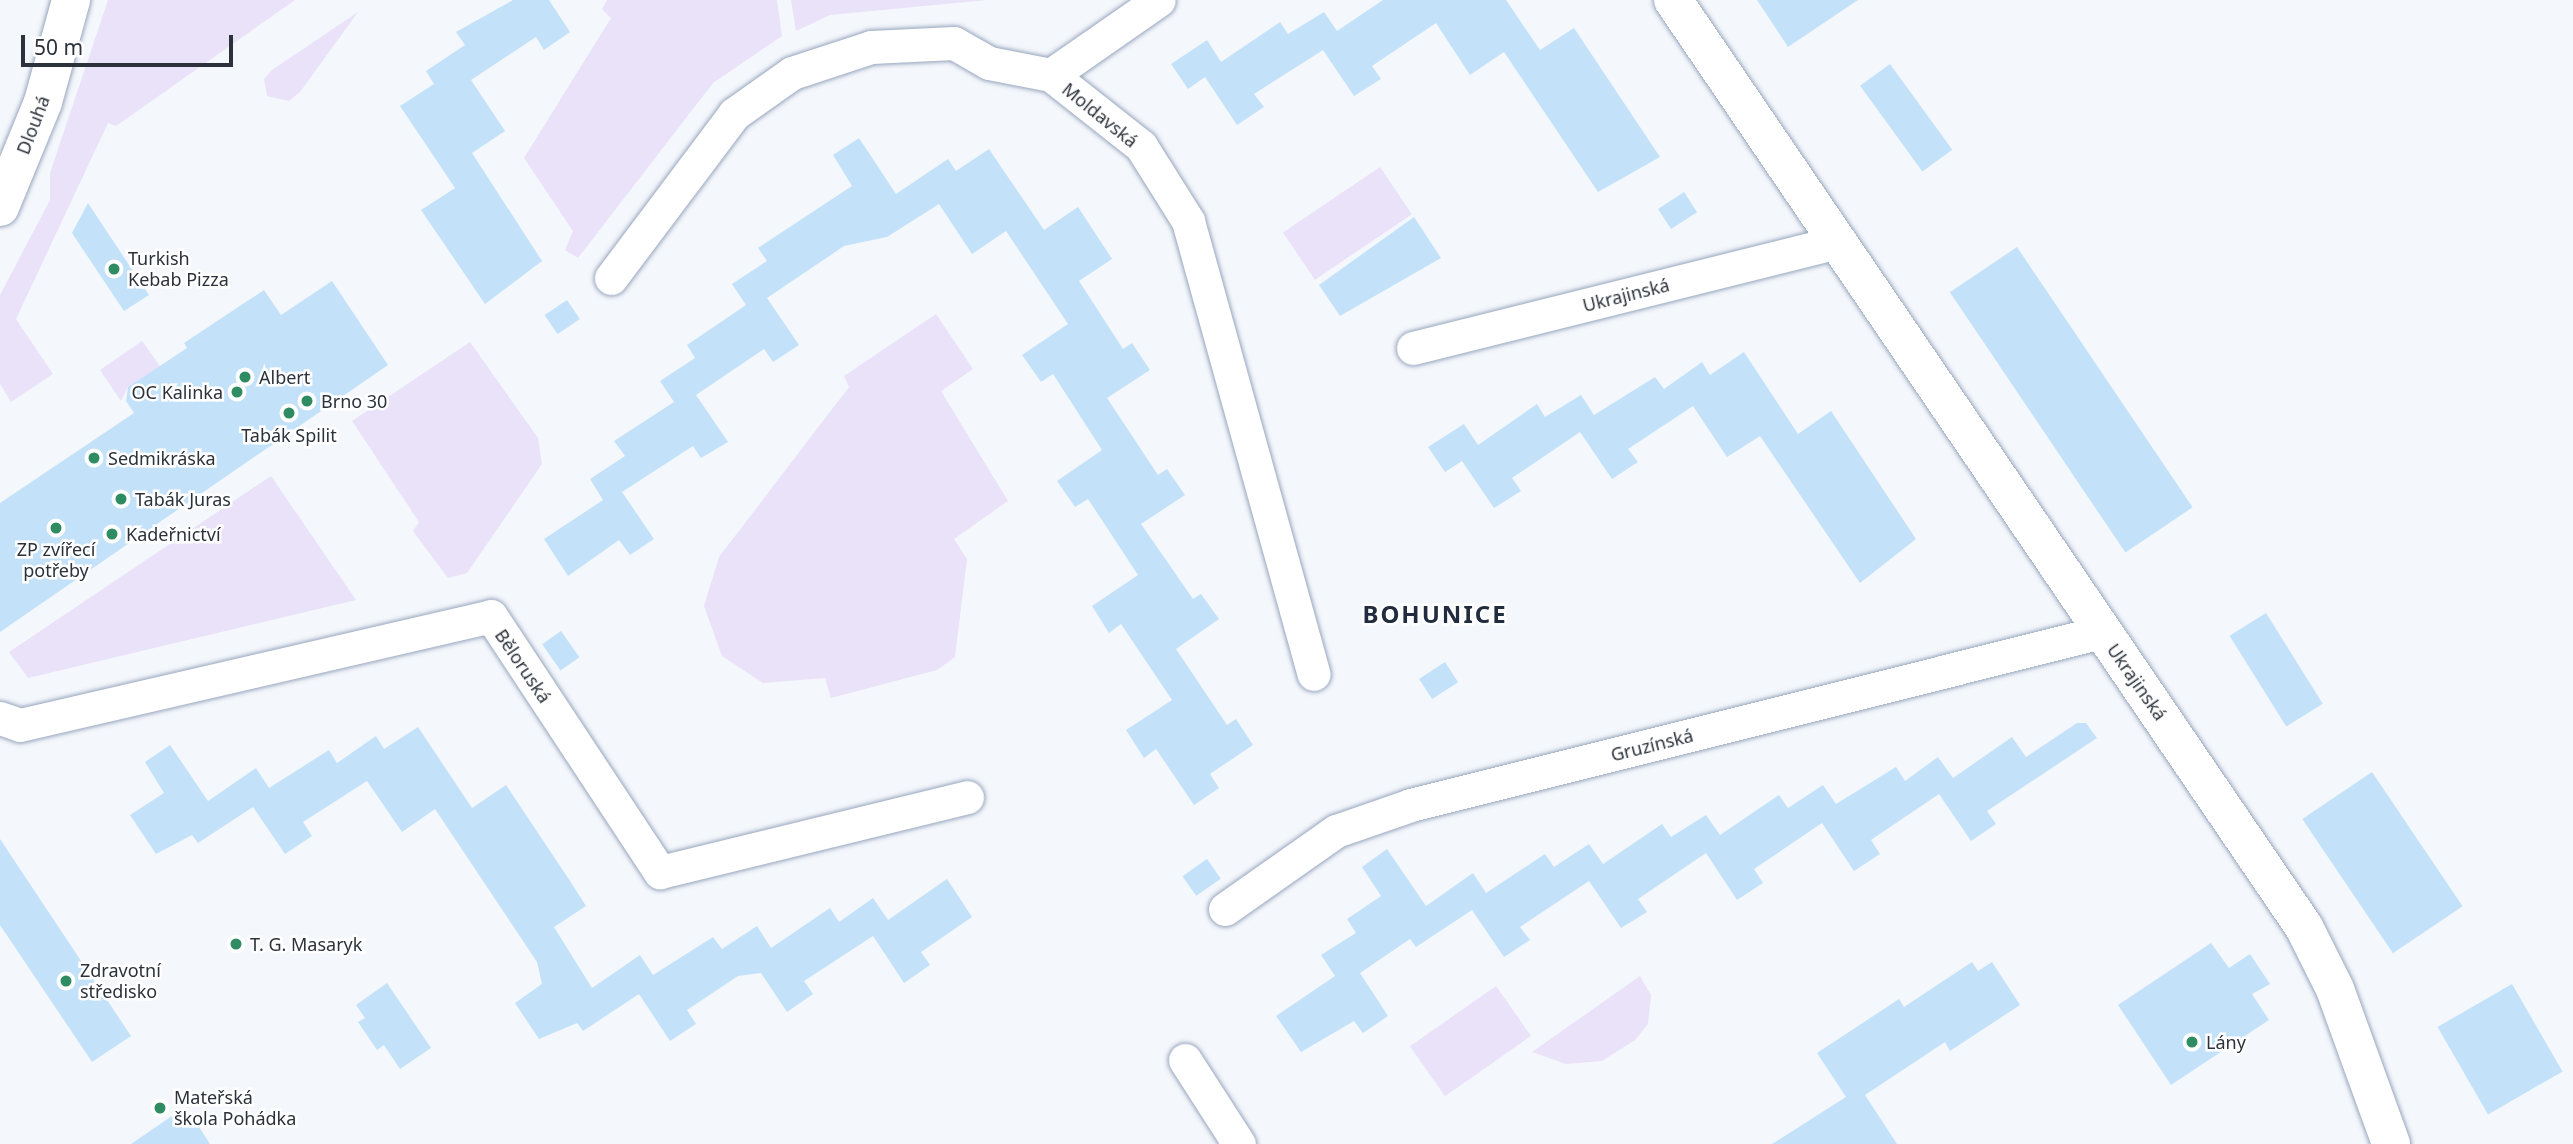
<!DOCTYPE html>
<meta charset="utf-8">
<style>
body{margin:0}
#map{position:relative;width:2573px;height:1144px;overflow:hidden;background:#f4f7fc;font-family:"Noto Sans",sans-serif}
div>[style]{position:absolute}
.green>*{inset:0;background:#e9e2f8;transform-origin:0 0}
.building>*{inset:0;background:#c3e2f9;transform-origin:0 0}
.roads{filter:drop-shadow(0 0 2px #98a6bd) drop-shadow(0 0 2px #98a6bd)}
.street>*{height:33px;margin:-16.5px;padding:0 16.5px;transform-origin:16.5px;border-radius:16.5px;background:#fff}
.secondary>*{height:38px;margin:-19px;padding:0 19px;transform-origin:19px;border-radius:19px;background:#fff}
.dots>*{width:19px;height:19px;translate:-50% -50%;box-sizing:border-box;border:4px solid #fff;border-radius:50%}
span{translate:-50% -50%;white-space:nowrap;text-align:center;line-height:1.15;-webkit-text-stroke:5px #fff;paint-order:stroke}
.street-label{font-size:18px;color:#2c323b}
.poi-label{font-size:18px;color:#2c323b}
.left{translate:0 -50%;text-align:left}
.right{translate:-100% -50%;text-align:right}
.district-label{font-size:24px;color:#212c3f;font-weight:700;letter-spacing:2px}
.scale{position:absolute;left:21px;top:35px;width:212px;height:32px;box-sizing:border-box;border:4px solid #2c323b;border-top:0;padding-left:9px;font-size:21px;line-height:24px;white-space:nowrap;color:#2c323b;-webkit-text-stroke:5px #fff;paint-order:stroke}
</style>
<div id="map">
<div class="green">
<div style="clip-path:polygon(108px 0,295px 0,116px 126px,108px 123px,16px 319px,53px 374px,11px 402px,0 384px,0 295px,50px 200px,50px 173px)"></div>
<div style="clip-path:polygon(607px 0,777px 0,782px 36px,713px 83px,578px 258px,565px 250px,573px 231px,524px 158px,611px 18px,602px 9px)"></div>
<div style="clip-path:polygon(791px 0,987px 0,830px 15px,796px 31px)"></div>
<div style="clip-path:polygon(358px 12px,300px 92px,289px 101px,267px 96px,264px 79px,272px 70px)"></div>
<div style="left:1380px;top:167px;width:57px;height:117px;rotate:56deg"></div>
<div style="clip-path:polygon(936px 314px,973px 369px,941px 391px,1008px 501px,954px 539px,967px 559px,955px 657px,937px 670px,831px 698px,825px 678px,763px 683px,722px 656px,704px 606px,719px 557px,849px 387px,844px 376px)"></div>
<div style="clip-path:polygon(142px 341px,160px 366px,128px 387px,121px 401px,100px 370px)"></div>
<div style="clip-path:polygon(470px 342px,538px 438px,542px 464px,467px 573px,448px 578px,413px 531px,419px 522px,352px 421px)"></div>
<div style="clip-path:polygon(271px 476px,356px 600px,28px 678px,9px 652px)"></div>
<div style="clip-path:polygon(1640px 976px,1651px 995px,1648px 1024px,1635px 1040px,1602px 1061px,1566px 1064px,1532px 1052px)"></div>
<div style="left:1496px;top:986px;width:61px;height:105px;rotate:55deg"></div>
</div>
<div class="building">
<div style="clip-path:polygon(513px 0,549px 0,570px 32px,544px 50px,536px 37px,471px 80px,505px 131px,472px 153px,542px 261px,485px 304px,421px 210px,455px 188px,400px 106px,434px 84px,426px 71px,465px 45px,456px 32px)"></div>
<div style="clip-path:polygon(1383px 0,1506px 0,1540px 50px,1574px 28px,1660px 157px,1598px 192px,1504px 52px,1470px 75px,1436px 23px,1372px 66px,1381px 79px,1354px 96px,1323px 50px,1254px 94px,1264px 107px,1237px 125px,1205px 77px,1188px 89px,1171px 64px,1207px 40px,1221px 62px,1280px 22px,1288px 34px,1324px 12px,1337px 31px)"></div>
<div style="clip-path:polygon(1757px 0,1858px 0,1788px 47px)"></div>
<div style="left:1890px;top:64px;width:106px;height:37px;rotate:54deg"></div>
<div style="clip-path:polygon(859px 138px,896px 194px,948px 159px,956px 171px,989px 149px,1044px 230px,1078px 207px,1112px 259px,1079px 281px,1123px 349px,1132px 343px,1150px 370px,1107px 398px,1158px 475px,1167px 469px,1185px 495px,1141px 524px,1193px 599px,1201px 594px,1219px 619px,1176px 649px,1227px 725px,1236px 719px,1253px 745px,1210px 774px,1219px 788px,1194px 805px,1156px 749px,1144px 758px,1126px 730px,1172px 700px,1121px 624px,1109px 633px,1092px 606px,1138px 575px,1088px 499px,1075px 507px,1057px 481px,1102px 450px,1053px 374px,1041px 382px,1022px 355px,1068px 324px,1006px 231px,972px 254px,939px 204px,887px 237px,844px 246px,767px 298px,799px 345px,773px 362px,764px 349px,696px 395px,728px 442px,701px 458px,693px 446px,622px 492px,654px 539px,630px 555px,619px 540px,568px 576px,544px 539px,603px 500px,590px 479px,625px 456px,614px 441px,674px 402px,660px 381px,695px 358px,687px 345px,746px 305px,732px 284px,767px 261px,758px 248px,852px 186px,833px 155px)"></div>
<div style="left:1684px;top:192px;width:24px;height:31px;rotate:57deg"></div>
<div style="clip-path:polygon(88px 203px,149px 295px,124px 311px,72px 233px)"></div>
<div style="clip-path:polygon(1414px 217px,1441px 258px,1340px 316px,1319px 285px)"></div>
<div style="left:2017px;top:247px;width:314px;height:81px;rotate:56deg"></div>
<div style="clip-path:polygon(332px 281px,388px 365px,0 632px,0 503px,134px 413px,126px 401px,128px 387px,187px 348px,184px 343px,264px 290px,281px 315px)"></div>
<div style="left:567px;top:300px;width:23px;height:27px;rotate:56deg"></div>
<div style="clip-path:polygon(1744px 352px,1798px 434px,1831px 411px,1916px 539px,1860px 583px,1760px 436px,1727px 457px,1693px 406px,1628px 449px,1638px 462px,1612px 479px,1580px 432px,1512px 478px,1521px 491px,1494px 508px,1462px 461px,1445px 472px,1428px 447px,1464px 424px,1478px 445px,1537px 404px,1545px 417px,1581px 395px,1594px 415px,1655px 377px,1664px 389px,1702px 362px,1710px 375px)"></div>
<div style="left:2266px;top:613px;width:107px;height:43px;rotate:58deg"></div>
<div style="left:561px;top:631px;width:32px;height:23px;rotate:55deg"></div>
<div style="left:1445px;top:662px;width:24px;height:31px;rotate:57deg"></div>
<div style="clip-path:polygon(2077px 723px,2086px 723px,2097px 738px,1987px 811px,1996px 824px,1971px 841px,1939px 794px,1871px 840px,1880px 854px,1854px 871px,1822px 823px,1754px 869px,1763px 883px,1737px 900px,1706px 853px,1638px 899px,1647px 912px,1621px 928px,1589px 881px,1520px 927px,1530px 940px,1504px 957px,1472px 910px,1416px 947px,1410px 939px,1360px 973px,1388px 1016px,1363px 1033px,1354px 1021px,1301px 1052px,1276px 1016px,1335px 976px,1321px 955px,1356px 933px,1347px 919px,1381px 896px,1362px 867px,1387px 849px,1426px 906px,1473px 873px,1486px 893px,1545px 854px,1554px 867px,1589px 844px,1603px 864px,1662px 824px,1671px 837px,1706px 815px,1720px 835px,1779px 795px,1788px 808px,1823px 785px,1836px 804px,1896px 767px,1905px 781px,1938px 757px,1953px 778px,2012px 737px,2026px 757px)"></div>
<div style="clip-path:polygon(418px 727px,472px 808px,506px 785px,570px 881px,586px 906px,554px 927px,592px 988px,640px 955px,653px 975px,713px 937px,722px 949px,757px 926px,771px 948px,830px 908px,839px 922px,873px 898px,888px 920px,947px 879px,972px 917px,921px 952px,930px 965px,904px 983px,873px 936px,804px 981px,813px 994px,787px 1012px,761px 973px,738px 976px,687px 1010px,696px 1024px,670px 1041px,639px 994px,583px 1031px,577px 1023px,539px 1039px,515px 1003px,542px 984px,537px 962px,435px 809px,402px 832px,367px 781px,303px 822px,312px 836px,285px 854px,253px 807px,198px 843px,192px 835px,156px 854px,130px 815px,164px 793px,145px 762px,170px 745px,208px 801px,256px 768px,269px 788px,329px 750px,337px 763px,376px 736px,384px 749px)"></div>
<div style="left:2372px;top:772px;width:162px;height:84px;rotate:56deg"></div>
<div style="clip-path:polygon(0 839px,131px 1036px,92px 1062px,0 925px)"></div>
<div style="left:1207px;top:859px;width:24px;height:30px;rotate:55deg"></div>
<div style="clip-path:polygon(2211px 943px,2229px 968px,2250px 954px,2270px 984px,2252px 994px,2269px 1020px,2171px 1085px,2118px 1005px)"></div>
<div style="clip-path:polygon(1972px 962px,1978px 971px,1992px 962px,2020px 1005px,1950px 1051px,1945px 1042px,1865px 1095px,1897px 1144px,1772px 1144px,1846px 1097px,1817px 1053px,1899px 999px,1904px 1007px)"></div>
<div style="clip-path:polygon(387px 983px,431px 1048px,400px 1069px,384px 1045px,377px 1050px,358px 1022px,365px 1018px,356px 1005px)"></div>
<div style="left:2512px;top:984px;width:101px;height:86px;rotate:60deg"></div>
<div style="clip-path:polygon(172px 1116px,178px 1125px,192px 1116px,210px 1144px,131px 1144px)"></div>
</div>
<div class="roads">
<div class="street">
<div style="left:1051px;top:75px;width:131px;rotate:-34.8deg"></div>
<div style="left:611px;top:278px;width:205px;rotate:-53.1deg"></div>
<div style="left:734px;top:114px;width:71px;rotate:-35.3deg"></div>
<div style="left:792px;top:73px;width:83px;rotate:-18.2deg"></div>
<div style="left:871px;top:47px;width:83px;rotate:-2.8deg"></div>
<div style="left:954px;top:43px;width:40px;rotate:29.7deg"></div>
<div style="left:989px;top:63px;width:63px;rotate:11deg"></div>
<div style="left:1051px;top:75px;width:115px;rotate:38.3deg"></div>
<div style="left:1141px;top:146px;width:89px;rotate:57.9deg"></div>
<div style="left:1188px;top:221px;width:470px;rotate:74.5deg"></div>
<div style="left:1413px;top:348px;width:438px;rotate:-14deg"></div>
<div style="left:0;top:718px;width:21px;rotate:19deg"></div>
<div style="left:20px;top:725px;width:483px;rotate:-13deg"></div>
<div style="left:491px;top:616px;width:307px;rotate:56.6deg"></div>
<div style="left:660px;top:872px;width:316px;rotate:-13.7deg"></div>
<div style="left:1225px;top:909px;width:136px;rotate:-35.1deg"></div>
<div style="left:1336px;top:831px;width:79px;rotate:-19.1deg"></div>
<div style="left:1411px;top:805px;width:712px;rotate:-14.06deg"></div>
<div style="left:1185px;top:1060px;width:100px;rotate:57.3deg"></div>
</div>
<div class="secondary">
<div style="left:1673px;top:0;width:1121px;rotate:55.76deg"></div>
<div style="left:2304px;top:927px;width:69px;rotate:63.4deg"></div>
<div style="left:2335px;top:989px;width:165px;rotate:70.1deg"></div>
<div style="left:0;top:207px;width:113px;rotate:-67.7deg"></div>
<div style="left:43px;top:102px;width:106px;rotate:-74.6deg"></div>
</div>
</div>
<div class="dots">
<div style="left:114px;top:269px;background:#2f8b61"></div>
<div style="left:245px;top:377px;background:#2f8b61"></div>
<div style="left:237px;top:392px;background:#2f8b61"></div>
<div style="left:307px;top:401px;background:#2f8b61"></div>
<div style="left:289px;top:413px;background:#2f8b61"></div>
<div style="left:94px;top:458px;background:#2f8b61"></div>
<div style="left:121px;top:499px;background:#2f8b61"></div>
<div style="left:56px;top:528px;background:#2f8b61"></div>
<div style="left:112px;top:534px;background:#2f8b61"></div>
<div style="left:236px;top:944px;background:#2f8b61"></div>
<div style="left:66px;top:981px;background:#2f8b61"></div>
<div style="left:2192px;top:1042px;background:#2f8b61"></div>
<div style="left:160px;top:1108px;background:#2f8b61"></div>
</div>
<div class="street-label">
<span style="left:1100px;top:115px;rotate:39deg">Moldavská</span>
<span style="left:33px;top:125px;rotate:-69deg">Dlouhá</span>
<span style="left:1626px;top:295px;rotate:-14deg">Ukrajinská</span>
<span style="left:523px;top:666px;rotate:56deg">Běloruská</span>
<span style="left:2137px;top:682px;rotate:55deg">Ukrajinská</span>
<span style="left:1652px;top:745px;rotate:-14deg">Gruzínská</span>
</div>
<div class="poi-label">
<span class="left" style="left:128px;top:269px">Turkish<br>Kebab Pizza</span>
<span class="left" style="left:259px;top:377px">Albert</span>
<span class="right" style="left:223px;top:392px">OC Kalinka</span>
<span class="left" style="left:321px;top:401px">Brno 30</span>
<span style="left:289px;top:435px">Tabák Spilit</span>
<span class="left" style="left:108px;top:458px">Sedmikráska</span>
<span class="left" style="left:135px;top:499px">Tabák Juras</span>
<span class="left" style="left:126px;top:534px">Kadeřnictví</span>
<span style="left:56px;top:560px">ZP zvířecí<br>potřeby</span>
<span class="left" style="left:250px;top:944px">T. G. Masaryk</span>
<span class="left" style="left:80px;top:981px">Zdravotní<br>středisko</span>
<span class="left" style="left:2206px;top:1042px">Lány</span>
<span class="left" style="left:174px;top:1108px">Mateřská<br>škola Pohádka</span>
</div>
<div class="district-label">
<span style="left:1435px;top:614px">BOHUNICE</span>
</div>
<div class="scale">50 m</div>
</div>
